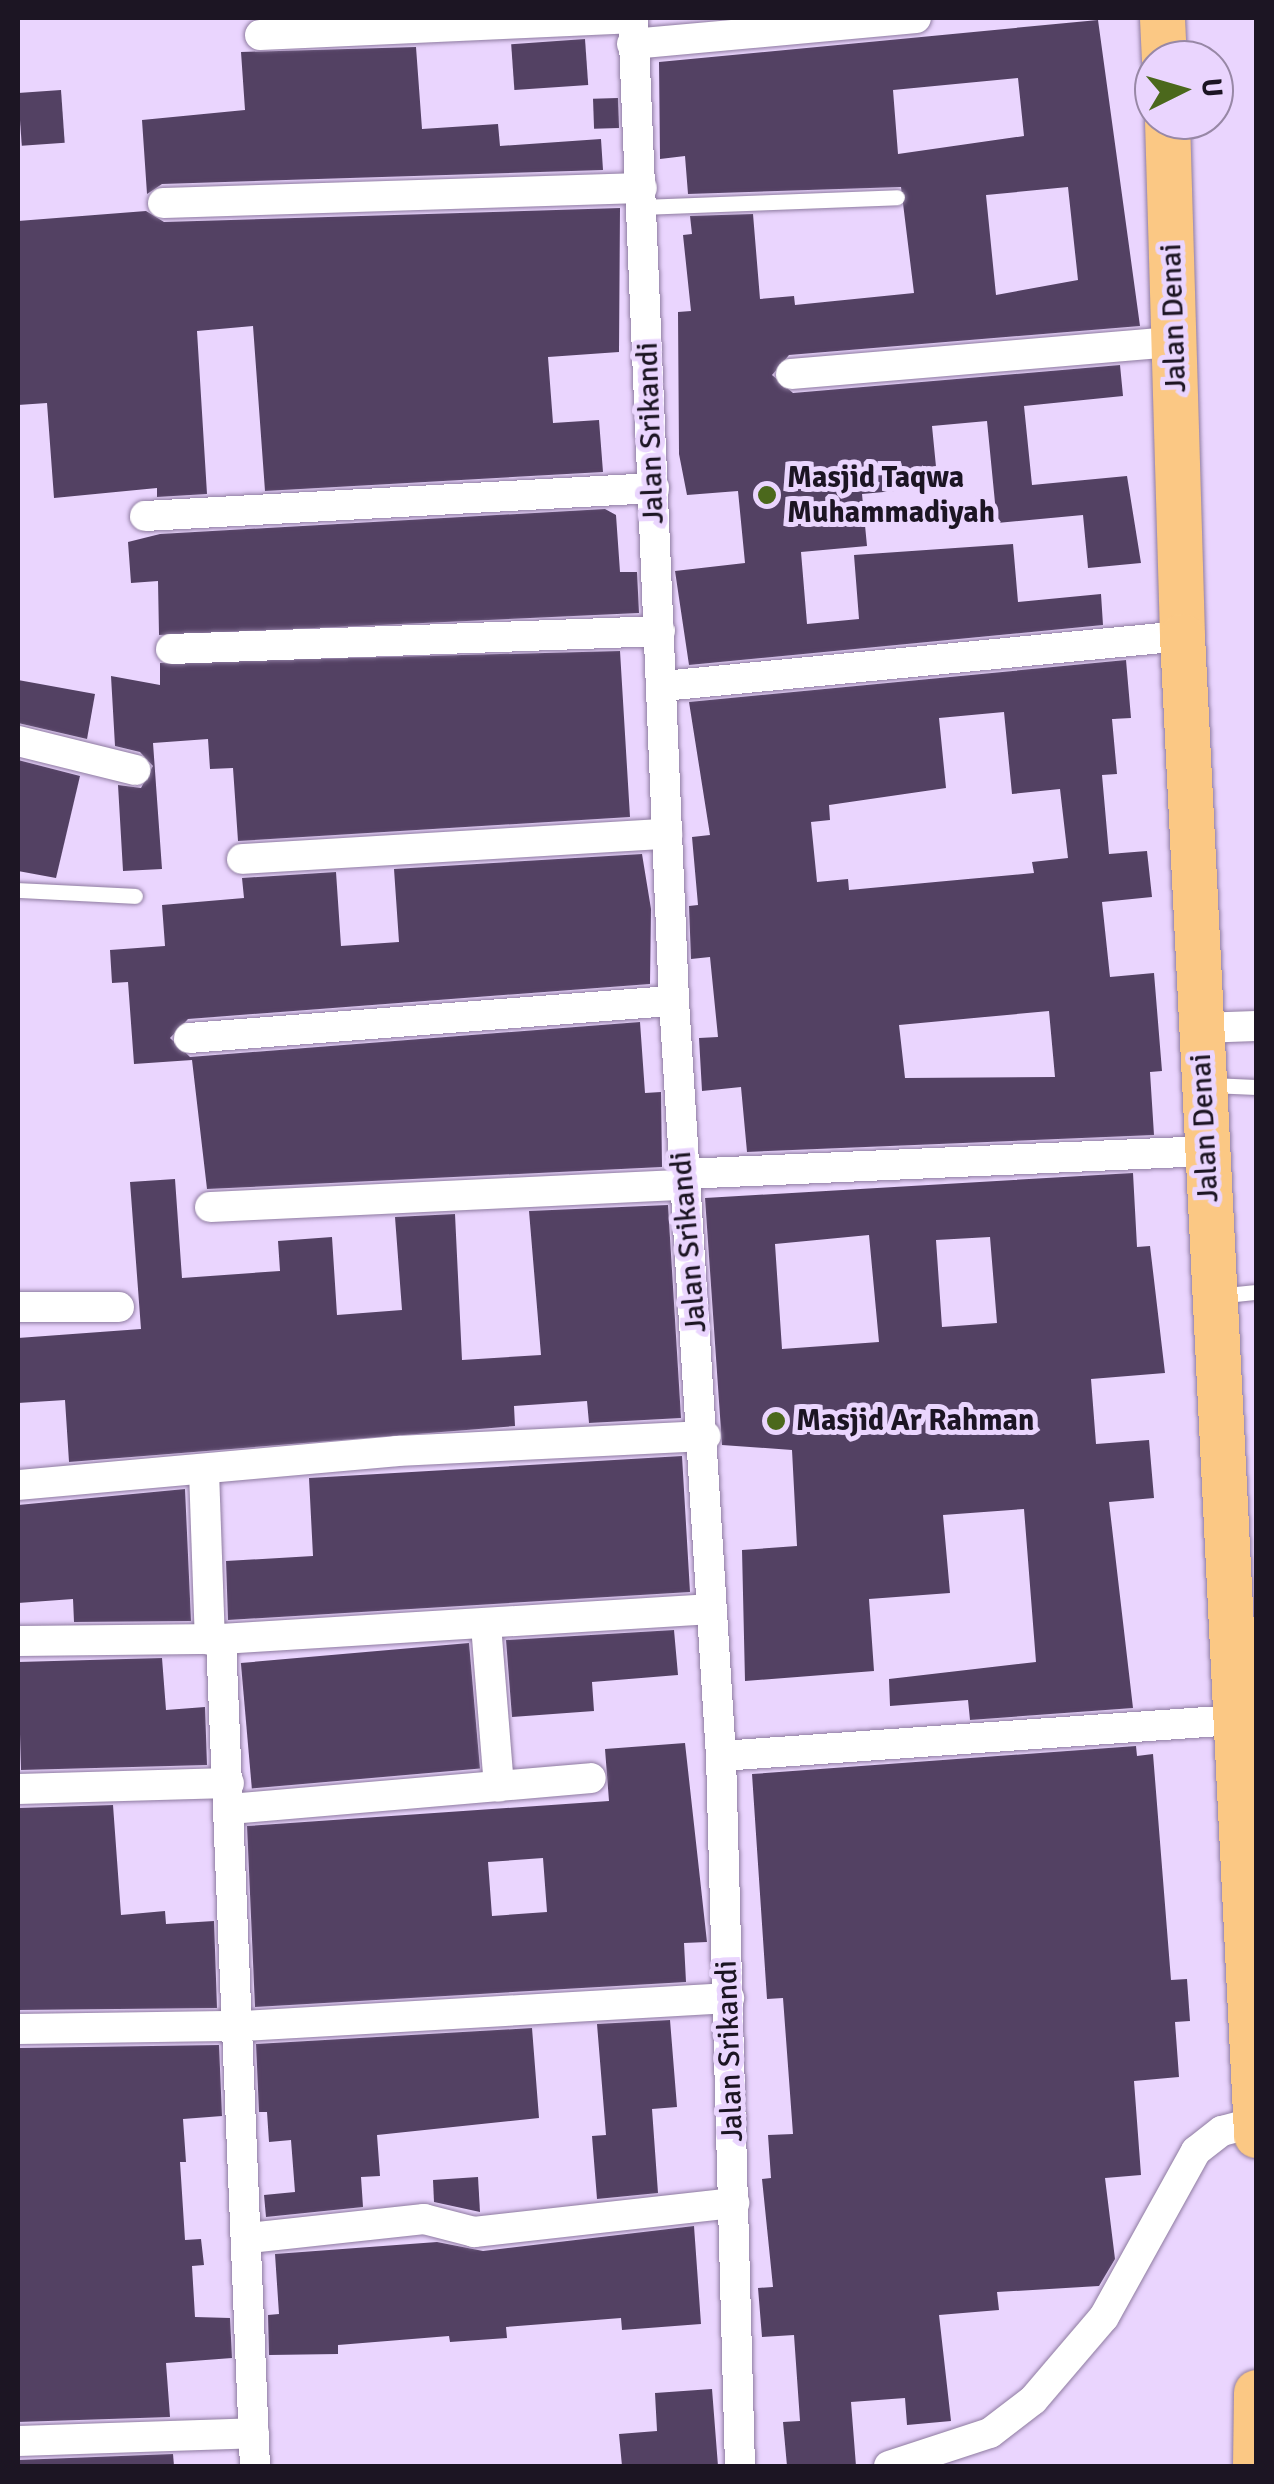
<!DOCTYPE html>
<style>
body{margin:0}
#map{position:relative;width:1274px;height:2484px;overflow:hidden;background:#ead5fe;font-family:Signika,sans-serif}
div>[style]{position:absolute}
.building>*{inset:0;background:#534163;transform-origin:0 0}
.roads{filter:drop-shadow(0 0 2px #8e7ba0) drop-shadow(0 0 2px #8e7ba0)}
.service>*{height:15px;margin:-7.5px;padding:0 7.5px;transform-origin:7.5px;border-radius:7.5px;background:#fff}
.minor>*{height:30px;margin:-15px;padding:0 15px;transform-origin:15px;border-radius:15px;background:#fff}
.primary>*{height:45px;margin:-22.5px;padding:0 22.5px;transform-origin:22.5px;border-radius:22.5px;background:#fbc884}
.dots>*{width:28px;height:28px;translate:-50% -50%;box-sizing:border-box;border:5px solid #ead5fe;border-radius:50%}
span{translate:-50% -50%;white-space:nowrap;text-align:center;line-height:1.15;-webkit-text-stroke:10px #ead5fe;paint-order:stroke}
.street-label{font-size:30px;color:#1c1523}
.poi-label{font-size:30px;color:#1c1523;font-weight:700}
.left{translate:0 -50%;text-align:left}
.frame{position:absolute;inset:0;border:20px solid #1c1523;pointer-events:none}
.north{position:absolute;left:1134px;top:40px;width:100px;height:100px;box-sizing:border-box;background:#ead5fe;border:2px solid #9888a6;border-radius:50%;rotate:85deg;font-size:28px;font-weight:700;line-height:40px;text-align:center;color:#1c1523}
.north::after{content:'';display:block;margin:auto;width:35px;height:45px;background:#4b681c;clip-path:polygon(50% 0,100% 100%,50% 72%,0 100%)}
</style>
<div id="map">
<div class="building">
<div style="clip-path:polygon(evenodd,1098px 20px,1140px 326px,789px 355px,772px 375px,793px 393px,1120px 365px,1123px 396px,1024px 406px,1032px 485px,1127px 476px,1141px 563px,1088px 568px,1083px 515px,997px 523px,987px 421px,932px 426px,938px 487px,862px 494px,867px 546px,801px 552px,807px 624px,859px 619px,854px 555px,1013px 544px,1018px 602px,1101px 594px,1103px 625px,689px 665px,675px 571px,745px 563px,738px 491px,687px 495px,679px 454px,678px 312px,691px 311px,683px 235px,692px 234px,690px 216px,753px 214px,760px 299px,794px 296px,795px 305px,914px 293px,901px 187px,688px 194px,685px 156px,660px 159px,659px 62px,1098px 20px,1018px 78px,1024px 136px,898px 154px,893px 90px,1018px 78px,1098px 20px,1068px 187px,1078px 280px,996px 295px,986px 195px,1068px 187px)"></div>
<div style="left:585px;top:39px;width:46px;height:74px;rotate:86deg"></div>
<div style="clip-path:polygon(416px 47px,422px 129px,498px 124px,500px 146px,601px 139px,603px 170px,162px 184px,147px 194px,142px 120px,245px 110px,241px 52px)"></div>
<div style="left:61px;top:90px;width:53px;height:43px;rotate:86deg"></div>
<div style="left:618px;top:98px;width:30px;height:25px;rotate:88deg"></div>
<div style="clip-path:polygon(620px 208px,619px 352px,548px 357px,553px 423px,599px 420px,603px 472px,265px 491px,253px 326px,197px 331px,207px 494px,157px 497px,157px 488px,54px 498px,47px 403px,18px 405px,18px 221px,146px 211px,164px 222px)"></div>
<div style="clip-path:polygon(605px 509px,616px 515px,620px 572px,637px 572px,639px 613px,159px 635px,158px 581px,131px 583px,128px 542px,160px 534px)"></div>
<div style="clip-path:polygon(620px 651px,630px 817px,238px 841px,233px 768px,210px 769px,208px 739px,153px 743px,162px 869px,123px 871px,118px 785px,141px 788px,153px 766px,140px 752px,115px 746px,111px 676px,160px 685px,160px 663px)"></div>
<div style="clip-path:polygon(evenodd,1126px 660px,1131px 718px,1112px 719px,1117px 774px,1102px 775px,1109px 854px,1147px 851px,1152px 897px,1102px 902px,1110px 977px,1154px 973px,1162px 1071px,1150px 1072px,1154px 1135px,747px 1152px,741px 1087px,702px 1091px,699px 1038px,718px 1037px,710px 957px,691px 959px,689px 906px,698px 905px,692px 837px,710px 835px,689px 702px,1126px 660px,1004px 712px,1012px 794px,1060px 789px,1068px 858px,1032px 862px,1034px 873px,968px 879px,849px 890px,848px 879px,817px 882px,811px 822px,830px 820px,829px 805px,946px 788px,939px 718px,1004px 712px,1126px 660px,1049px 1011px,1055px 1077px,905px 1078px,899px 1025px,1049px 1011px)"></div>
<div style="clip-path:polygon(18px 680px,95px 694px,87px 739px,18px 723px)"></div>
<div style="clip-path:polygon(18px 760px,80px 776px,56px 878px,18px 871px)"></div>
<div style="clip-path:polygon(642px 854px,651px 909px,650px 984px,188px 1019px,170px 1038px,190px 1057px,640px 1022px,645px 1093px,661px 1092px,662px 1167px,207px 1189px,192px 1060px,134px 1064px,128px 982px,112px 983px,110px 950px,165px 946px,162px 905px,244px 898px,242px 878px,336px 872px,341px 946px,399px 942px,394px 869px)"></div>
<div style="clip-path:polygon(evenodd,1133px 1173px,1137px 1247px,1150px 1246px,1165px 1373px,1091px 1379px,1096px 1444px,1149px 1440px,1154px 1498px,1109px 1502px,1133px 1708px,970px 1720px,968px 1700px,890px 1706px,889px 1679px,1036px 1662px,1024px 1509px,943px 1515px,950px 1593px,869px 1599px,874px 1671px,745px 1681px,742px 1550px,797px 1546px,792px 1450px,722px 1445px,705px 1198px,1133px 1173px,869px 1235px,879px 1342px,782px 1349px,775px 1244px,869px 1235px,1133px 1173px,990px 1237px,997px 1323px,942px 1327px,936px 1240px,990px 1237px)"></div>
<div style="clip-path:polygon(175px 1179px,182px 1278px,280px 1271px,278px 1241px,332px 1237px,337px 1315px,402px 1310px,395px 1217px,455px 1214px,462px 1360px,541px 1355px,529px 1211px,668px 1205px,681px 1418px,589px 1423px,587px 1401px,514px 1406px,515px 1426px,69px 1462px,65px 1400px,18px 1403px,18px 1338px,141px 1329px,130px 1182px)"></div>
<div style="clip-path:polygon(682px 1456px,690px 1592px,228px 1620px,226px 1561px,313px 1556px,309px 1478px)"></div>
<div style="clip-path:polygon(185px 1489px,191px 1621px,74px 1622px,73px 1599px,18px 1603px,18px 1505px)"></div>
<div style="clip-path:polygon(674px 1630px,678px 1675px,592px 1682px,594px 1711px,512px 1717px,506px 1640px)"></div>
<div style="left:469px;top:1643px;width:126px;height:229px;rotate:85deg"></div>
<div style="clip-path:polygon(162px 1658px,166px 1710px,205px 1707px,207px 1765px,21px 1770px,18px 1662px)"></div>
<div style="clip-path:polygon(evenodd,685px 1743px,707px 1942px,684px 1943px,686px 1982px,255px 2007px,247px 1826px,609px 1801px,605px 1749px,685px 1743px,543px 1858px,547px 1912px,492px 1916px,488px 1862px,543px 1858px)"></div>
<div style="clip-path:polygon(1136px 1746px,1137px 1756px,1153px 1754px,1171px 1980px,1187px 1979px,1190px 2021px,1175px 2022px,1179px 2077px,1134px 2081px,1141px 2175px,1105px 2178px,1115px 2259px,1099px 2286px,997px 2292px,999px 2310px,939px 2315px,951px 2421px,907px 2425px,905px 2398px,851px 2402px,856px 2466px,787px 2466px,783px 2422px,800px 2421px,794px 2335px,762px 2337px,758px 2288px,773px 2287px,762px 2179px,771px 2178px,768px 2135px,793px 2134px,783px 1998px,767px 1999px,752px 1774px)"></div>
<div style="clip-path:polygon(113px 1805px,121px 1915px,165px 1911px,166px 1924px,214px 1921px,217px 2008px,18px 2010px,18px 1808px)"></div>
<div style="clip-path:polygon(670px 2020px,677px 2107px,652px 2109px,658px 2193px,597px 2199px,592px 2136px,606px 2135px,597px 2024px)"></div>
<div style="clip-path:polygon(532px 2028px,539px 2118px,377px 2135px,380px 2176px,361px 2177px,363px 2207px,266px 2217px,264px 2195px,295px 2192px,291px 2140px,269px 2142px,267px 2112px,259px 2112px,256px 2044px)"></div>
<div style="clip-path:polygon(219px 2045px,222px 2116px,183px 2119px,186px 2162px,180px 2162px,185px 2240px,201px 2239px,204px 2265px,192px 2266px,195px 2317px,230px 2318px,232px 2358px,166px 2363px,170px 2417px,18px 2422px,18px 2048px)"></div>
<div style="clip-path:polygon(478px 2177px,480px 2212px,434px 2202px,433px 2180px)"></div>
<div style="clip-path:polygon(694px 2226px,701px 2324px,622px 2330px,621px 2318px,506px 2327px,507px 2338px,450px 2342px,449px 2336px,338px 2345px,338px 2354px,269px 2355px,268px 2315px,279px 2314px,275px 2254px,437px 2242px,483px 2251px)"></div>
<div style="clip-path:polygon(712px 2389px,718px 2466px,622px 2466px,619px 2434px,657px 2431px,655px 2393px)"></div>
<div style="clip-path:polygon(173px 2454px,174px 2466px,18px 2466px,18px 2460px)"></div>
</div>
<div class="roads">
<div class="service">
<div style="left:642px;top:207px;width:255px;rotate:-2.2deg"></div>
<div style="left:18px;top:890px;width:117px;rotate:2.9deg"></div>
<div style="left:1211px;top:1085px;width:45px;rotate:2.5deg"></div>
<div style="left:1217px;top:1296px;width:39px;rotate:-6deg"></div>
</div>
<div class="minor">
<div style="left:633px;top:18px;width:984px;rotate:87.61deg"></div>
<div style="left:674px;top:1001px;width:756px;rotate:86.44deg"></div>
<div style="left:721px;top:1756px;width:710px;rotate:88.47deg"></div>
<div style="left:260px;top:35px;width:370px;rotate:-2.6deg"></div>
<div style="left:632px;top:44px;width:285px;rotate:-5.2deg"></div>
<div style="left:163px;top:203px;width:479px;rotate:-1.8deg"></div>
<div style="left:791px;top:374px;width:385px;rotate:-4.8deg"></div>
<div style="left:145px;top:516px;width:510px;rotate:-3.15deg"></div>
<div style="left:171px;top:649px;width:489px;rotate:-2.1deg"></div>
<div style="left:663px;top:686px;width:521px;rotate:-5.5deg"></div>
<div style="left:18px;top:741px;width:121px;rotate:13.9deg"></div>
<div style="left:242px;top:859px;width:426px;rotate:-3.4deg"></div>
<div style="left:1200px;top:1028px;width:56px;rotate:-2deg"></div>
<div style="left:189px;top:1038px;width:486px;rotate:-4.4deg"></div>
<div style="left:683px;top:1174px;width:526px;rotate:-2.51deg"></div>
<div style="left:210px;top:1207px;width:475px;rotate:-2.7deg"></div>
<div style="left:18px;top:1307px;width:101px"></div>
<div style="left:204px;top:1471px;width:169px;rotate:88deg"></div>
<div style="left:18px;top:1485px;width:381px;rotate:-5.1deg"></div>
<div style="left:397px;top:1451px;width:309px;rotate:-2.8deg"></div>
<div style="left:486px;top:1625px;width:162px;rotate:85.4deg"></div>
<div style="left:221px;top:1639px;width:828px;rotate:87.65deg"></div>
<div style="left:18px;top:1641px;width:203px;rotate:-0.6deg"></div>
<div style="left:221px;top:1639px;width:492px;rotate:-3.5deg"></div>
<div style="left:721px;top:1756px;width:515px;rotate:-4.01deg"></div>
<div style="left:18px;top:1789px;width:211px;rotate:-1.6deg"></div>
<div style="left:230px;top:1809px;width:362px;rotate:-4.9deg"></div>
<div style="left:18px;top:2029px;width:225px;rotate:-0.8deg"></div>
<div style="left:243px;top:2026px;width:487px;rotate:-3.3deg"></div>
<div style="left:249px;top:2238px;width:176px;rotate:-6.2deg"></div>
<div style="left:424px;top:2219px;width:52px;rotate:14.6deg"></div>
<div style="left:474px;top:2232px;width:262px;rotate:-6.4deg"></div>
<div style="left:18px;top:2441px;width:236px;rotate:-1.9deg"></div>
<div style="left:889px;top:2466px;width:106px;rotate:-18.1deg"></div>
<div style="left:990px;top:2433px;width:54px;rotate:-37.5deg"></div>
<div style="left:1033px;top:2400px;width:109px;rotate:-49.5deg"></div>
<div style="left:1104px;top:2317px;width:190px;rotate:-61deg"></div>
<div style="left:1196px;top:2151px;width:33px;rotate:-38deg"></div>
<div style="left:1222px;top:2131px;width:34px;rotate:-15deg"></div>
</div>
<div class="primary">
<div style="left:1162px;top:18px;width:42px;rotate:87.3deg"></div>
<div style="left:1167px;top:120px;width:516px;rotate:88.33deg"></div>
<div style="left:1182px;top:636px;width:1501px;rotate:87.17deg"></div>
<div style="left:1255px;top:2466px;width:74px;rotate:-89.2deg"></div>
</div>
</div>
<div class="dots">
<div style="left:767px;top:495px;background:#4b681c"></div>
<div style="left:776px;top:1421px;background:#4b681c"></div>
</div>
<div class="street-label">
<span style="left:1174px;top:318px;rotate:-92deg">Jalan Denai</span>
<span style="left:651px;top:433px;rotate:-92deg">Jalan Srikandi</span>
<span style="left:1205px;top:1128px;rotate:-93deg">Jalan Denai</span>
<span style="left:689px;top:1242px;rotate:-95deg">Jalan Srikandi</span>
<span style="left:730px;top:2051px;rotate:-92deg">Jalan Srikandi</span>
</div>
<div class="poi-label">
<span class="left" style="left:787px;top:495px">Masjid Taqwa<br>Muhammadiyah</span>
<span class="left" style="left:796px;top:1421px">Masjid Ar Rahman</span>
</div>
<div class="frame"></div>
<div class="north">U</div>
</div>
